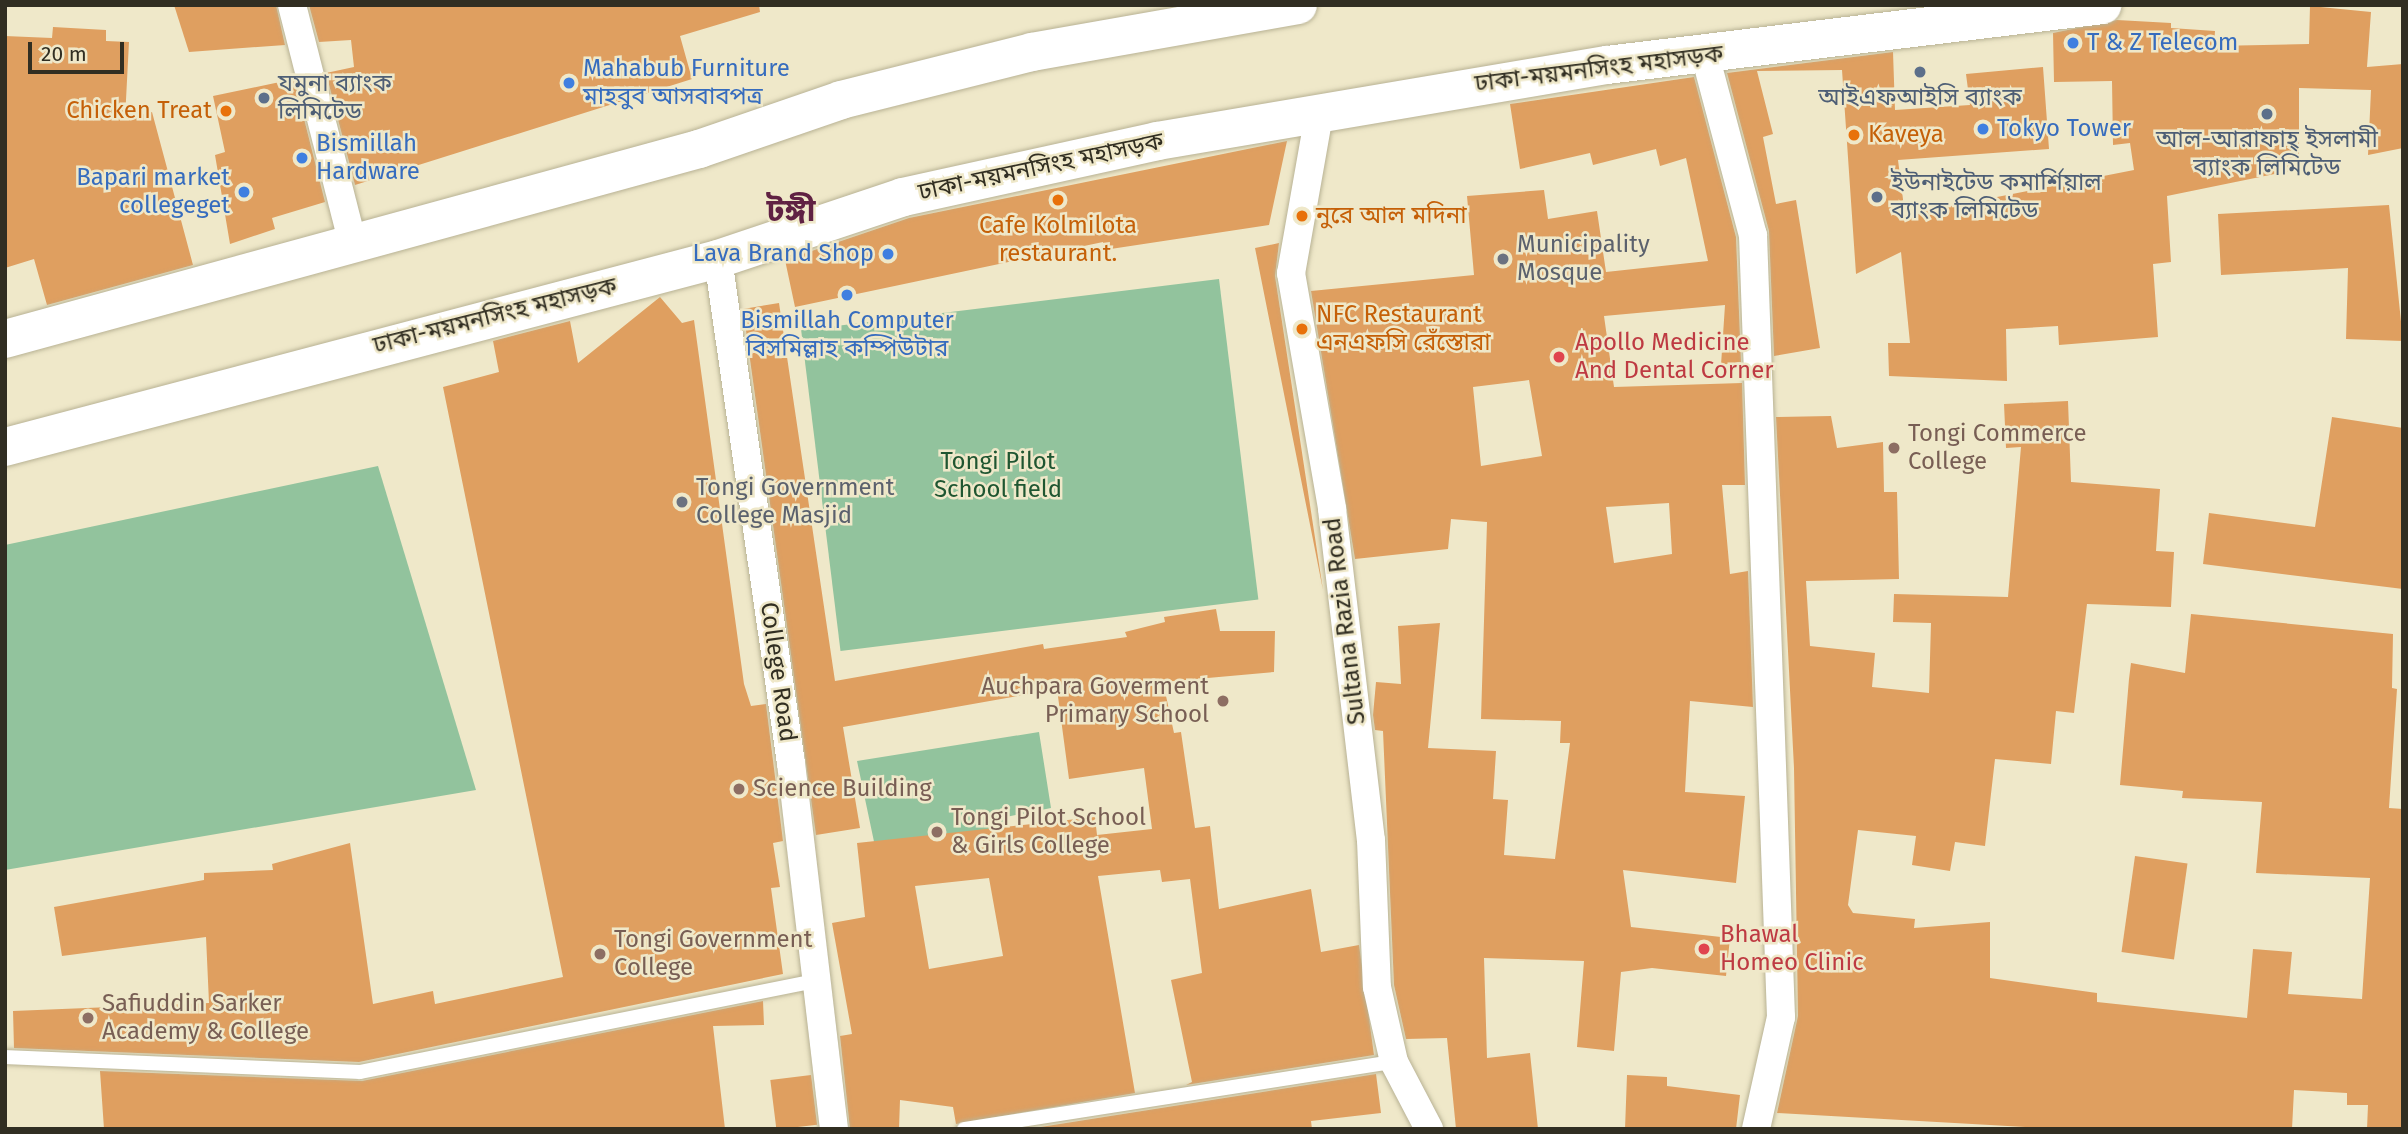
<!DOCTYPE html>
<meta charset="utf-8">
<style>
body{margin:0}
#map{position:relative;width:2408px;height:1134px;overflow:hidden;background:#efe8c9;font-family:"Fira Sans","Noto Sans Bengali",sans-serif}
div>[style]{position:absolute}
.green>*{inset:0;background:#92c39d;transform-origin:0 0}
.building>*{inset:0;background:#df9f60;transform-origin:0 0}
.roads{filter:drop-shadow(0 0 2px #b8b294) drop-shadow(0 0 2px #b8b294)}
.lane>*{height:14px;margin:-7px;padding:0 7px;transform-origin:7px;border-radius:7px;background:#fff}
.street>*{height:28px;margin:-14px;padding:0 14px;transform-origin:14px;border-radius:14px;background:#fff}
.highway>*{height:38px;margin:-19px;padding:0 19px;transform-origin:19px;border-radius:19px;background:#fff}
.dots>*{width:19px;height:19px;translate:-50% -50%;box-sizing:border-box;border:4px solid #efe8c9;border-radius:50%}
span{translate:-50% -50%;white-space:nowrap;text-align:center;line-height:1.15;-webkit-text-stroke:5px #efe8c9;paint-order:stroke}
.shop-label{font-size:24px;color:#366cbe}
.left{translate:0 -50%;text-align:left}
.right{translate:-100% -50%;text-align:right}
.street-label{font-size:24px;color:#312e22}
.service-label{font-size:24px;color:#4e5e75}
.food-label{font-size:24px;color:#c56008}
.worship-label{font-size:24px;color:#5b616d}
.health-label{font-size:24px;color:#be3a42}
.education-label{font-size:24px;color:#785e54}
.park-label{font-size:24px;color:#1f5631}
.district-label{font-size:32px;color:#602143;font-weight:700}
.frame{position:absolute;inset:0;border:7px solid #312e22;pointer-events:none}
.scale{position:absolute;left:28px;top:42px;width:96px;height:32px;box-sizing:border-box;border:4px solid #312e22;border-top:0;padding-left:9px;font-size:21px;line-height:24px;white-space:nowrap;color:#312e22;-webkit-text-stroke:5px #efe8c9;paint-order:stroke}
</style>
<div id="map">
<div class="green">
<div style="left:1219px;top:279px;width:323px;height:421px;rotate:83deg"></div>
<div style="clip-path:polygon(378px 466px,476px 790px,5px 870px,5px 545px)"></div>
<div style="clip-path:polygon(1039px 732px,1051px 808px,1006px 817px,1011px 848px,880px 870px,857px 761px)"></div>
</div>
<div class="building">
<div style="clip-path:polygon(174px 5px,276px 5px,285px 45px,189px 52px)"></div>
<div style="clip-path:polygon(309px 5px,759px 5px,760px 12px,680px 36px,692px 79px,355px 185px,326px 73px,354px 67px,351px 40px,319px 42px)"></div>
<div style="clip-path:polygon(2310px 6px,2371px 12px,2367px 67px,2403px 64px,2403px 148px,2368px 155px,2371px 90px,2299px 88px,2299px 169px,2167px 196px,2171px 262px,2153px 264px,2158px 337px,2059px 345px,2058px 326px,2006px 329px,2007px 381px,1889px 376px,1888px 343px,1910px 343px,1901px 252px,1856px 274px,1842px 70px,1757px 71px,1773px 134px,1763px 137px,1776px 204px,1796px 200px,1820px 348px,1774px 356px,1769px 231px,1727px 73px,1893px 52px,1895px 110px,1970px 105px,1966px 74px,2043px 67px,2049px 149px,1898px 160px,1905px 215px,2134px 170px,2130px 143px,2113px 145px,2112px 81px,2054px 82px,2053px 33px,2117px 20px,2171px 23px,2171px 28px,2215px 31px,2214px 46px,2309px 44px)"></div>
<div style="clip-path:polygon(53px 27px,106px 30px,106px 41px,129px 42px,125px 119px,152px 112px,193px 265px,47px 305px,34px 259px,5px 268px,5px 36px,52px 38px)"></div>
<div style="clip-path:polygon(evenodd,1694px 77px,1736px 237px,1741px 362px,1721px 365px,1725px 305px,1604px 316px,1614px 387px,1742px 383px,1745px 485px,1722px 485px,1730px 574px,1748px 571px,1753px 707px,1690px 701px,1685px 792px,1745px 796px,1736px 883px,1623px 870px,1631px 927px,1730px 938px,1726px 976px,1652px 968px,1621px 972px,1614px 1051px,1577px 1047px,1584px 961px,1484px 958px,1487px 1058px,1530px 1053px,1538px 1129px,1456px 1129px,1447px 1038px,1406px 1039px,1394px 985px,1383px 731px,1375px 730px,1373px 715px,1376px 682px,1401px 684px,1398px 626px,1440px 623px,1428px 748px,1496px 751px,1493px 799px,1508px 800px,1504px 855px,1555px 859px,1570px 743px,1560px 743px,1561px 721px,1481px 719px,1487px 522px,1451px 519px,1448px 549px,1355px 559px,1311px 291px,1474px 275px,1467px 196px,1544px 190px,1548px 219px,1597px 211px,1606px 272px,1708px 261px,1686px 158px,1660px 166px,1656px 149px,1593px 165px,1590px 153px,1520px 169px,1510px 104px,1694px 77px,1529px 380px,1542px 456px,1481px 466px,1473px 387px,1529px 380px,1694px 77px,1669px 503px,1672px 554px,1614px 563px,1606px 507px,1669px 503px)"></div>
<div style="clip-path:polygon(294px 79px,325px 202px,272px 218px,275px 229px,230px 244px,215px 155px,225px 152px,213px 96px)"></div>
<div style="clip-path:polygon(1287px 141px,1269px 225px,1104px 250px,1103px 242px,795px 307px,785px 260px,909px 218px)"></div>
<div style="clip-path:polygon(2389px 205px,2403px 341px,2346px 339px,2348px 268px,2221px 275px,2218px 214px)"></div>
<div style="clip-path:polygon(1279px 243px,1275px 276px,1323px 590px,1255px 248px)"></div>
<div style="clip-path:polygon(660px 297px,682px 323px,694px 320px,744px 684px,751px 706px,766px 704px,783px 841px,773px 843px,780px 887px,771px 888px,783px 974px,359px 1062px,14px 1048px,13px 1011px,209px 1003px,206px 937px,62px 956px,54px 907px,204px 880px,204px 873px,273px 870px,272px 864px,350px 843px,373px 1004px,433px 991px,435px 1004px,563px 977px,443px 387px,499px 372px,493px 341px,570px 321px,578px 363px)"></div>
<div style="clip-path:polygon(evenodd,779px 303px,835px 681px,1043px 644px,1044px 649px,1127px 637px,1125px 632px,1165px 622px,1164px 617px,1216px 609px,1220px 631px,1275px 631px,1274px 672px,1163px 682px,1174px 733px,1181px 732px,1195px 828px,1210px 826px,1219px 909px,1311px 889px,1321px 952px,1359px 945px,1374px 1055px,1186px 1085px,1192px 1082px,1171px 980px,1202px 973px,1190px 879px,1162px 882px,1160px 870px,1098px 876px,1135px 1093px,956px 1124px,953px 1107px,900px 1100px,899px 1129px,850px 1129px,840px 1036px,852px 1034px,832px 923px,865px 917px,857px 843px,1095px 817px,1097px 835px,1152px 829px,1144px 768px,1069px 779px,1057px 689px,843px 727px,860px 828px,816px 835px,743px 309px,779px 303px,989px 878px,1003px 956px,929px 969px,915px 886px,989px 878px)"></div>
<div style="clip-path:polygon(2068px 401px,2071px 482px,2160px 489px,2156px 551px,2174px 552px,2171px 607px,2087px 604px,2074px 713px,2056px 711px,2051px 764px,1995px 759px,1985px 846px,1955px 842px,1950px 871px,1912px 865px,1916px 836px,1858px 830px,1848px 905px,1853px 913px,1915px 919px,1914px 928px,1990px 922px,1990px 978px,2097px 993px,2097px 1002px,2247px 1018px,2253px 949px,2292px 952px,2288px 994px,2362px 999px,2370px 878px,2256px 873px,2262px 802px,2182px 798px,2183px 791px,2120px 785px,2129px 679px,2131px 663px,2185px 673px,2191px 614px,2393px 634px,2392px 688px,2397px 689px,2389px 808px,2403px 809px,2403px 1129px,2367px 1129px,2368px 1105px,2347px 1105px,2347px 1093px,2294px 1090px,2292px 1129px,2060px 1129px,1777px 1113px,1798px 1016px,1794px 768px,1776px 417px,1831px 416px,1837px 448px,1883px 442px,1884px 492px,1897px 492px,1899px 579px,1806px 581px,1810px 646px,1875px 653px,1872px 687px,1929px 693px,1931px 623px,1893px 622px,1894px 594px,2008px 597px,2021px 447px,2006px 448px,2004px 404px)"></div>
<div style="clip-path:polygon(2332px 417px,2403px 428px,2403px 589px,2203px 564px,2209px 513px,2315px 527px)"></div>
<div style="left:2135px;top:856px;width:53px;height:97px;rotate:8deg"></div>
<div style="clip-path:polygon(763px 1001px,764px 1025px,713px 1026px,725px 1129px,104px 1129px,100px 1071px,362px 1081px)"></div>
<div style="clip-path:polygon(1376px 1074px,1381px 1113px,1311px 1121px,1312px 1129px,1028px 1129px)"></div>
<div style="left:811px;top:1075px;width:50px;height:41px;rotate:83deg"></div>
<div style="clip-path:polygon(1627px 1075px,1667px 1077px,1667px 1086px,1740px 1095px,1736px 1129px,1625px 1129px)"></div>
</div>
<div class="roads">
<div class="lane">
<div style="left:5px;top:1057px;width:355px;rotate:2.4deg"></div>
<div style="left:360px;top:1072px;width:468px;rotate:-11.3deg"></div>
<div style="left:964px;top:1129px;width:435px;rotate:-8.9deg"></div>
</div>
<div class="street">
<div style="left:292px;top:5px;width:243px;rotate:75.7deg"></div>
<div style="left:1705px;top:55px;width:186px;rotate:75.1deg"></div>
<div style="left:1753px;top:235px;width:783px;rotate:87.95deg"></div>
<div style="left:1781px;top:1017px;width:115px;rotate:102.6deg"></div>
<div style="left:1320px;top:109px;width:167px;rotate:100deg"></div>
<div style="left:1291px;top:273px;width:240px;rotate:80.1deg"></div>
<div style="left:1332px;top:509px;width:333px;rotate:83.3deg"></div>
<div style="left:1371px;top:840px;width:147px;rotate:87.7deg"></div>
<div style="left:1377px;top:987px;width:77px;rotate:77.2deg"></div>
<div style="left:1394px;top:1062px;width:76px;rotate:62.4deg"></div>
<div style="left:718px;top:259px;width:509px;rotate:81.76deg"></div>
<div style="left:791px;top:763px;width:369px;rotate:83.3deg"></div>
</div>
<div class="highway">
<div style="left:5px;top:339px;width:720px;rotate:-15.31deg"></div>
<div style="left:699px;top:149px;width:150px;rotate:-19deg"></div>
<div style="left:841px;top:100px;width:197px;rotate:-14.1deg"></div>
<div style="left:1032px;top:52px;width:270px;rotate:-10deg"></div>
<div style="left:5px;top:447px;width:737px;rotate:-14.77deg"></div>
<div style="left:718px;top:259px;width:195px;rotate:-18.5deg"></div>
<div style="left:903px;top:197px;width:260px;rotate:-12.4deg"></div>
<div style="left:1157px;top:141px;width:456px;rotate:-9.6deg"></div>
<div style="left:1607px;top:65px;width:499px;rotate:-6.9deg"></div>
</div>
</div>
<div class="dots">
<div style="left:2073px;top:43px;background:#3f7fe0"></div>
<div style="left:1920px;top:72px;background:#5c6f8a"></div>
<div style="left:569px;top:83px;background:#3f7fe0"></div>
<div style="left:264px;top:98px;background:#5c6f8a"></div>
<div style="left:226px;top:111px;background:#e8710a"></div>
<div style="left:2267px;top:114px;background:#5c6f8a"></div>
<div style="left:1983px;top:129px;background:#3f7fe0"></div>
<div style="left:1854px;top:135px;background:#e8710a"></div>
<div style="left:302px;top:158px;background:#3f7fe0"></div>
<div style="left:244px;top:192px;background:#3f7fe0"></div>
<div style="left:1877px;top:197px;background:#5c6f8a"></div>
<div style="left:1058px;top:200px;background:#e8710a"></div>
<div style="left:1302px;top:216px;background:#e8710a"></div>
<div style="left:888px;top:254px;background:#3f7fe0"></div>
<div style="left:1503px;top:259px;background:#6b7280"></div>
<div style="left:847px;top:295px;background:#3f7fe0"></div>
<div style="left:1302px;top:329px;background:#e8710a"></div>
<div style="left:1559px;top:357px;background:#e0444e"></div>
<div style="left:1894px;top:448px;background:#8d6e63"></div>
<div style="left:682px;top:502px;background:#6b7280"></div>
<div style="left:1223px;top:701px;background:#8d6e63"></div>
<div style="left:739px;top:789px;background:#8d6e63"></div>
<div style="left:937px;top:832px;background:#8d6e63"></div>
<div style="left:1704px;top:949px;background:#e0444e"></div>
<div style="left:600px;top:954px;background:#8d6e63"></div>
<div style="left:88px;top:1018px;background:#8d6e63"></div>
</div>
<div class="shop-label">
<span class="left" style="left:2087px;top:43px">T &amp; Z Telecom</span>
<span class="left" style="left:583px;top:83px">Mahabub Furniture<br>মাহবুব আসবাবপত্র</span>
<span class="left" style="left:1997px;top:129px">Tokyo Tower</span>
<span class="left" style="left:316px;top:158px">Bismillah<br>Hardware</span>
<span class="right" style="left:230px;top:192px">Bapari market<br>collegeget</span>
<span class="right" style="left:874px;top:254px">Lava Brand Shop</span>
<span style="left:847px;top:335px">Bismillah Computer<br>বিসমিল্লাহ কম্পিউটার</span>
</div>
<div class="street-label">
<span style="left:1599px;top:69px;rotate:-7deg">ঢাকা-ময়মনসিংহ মহাসড়ক</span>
<span style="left:1041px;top:167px;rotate:-12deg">ঢাকা-ময়মনসিংহ মহাসড়ক</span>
<span style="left:495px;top:316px;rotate:-14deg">ঢাকা-ময়মনসিংহ মহাসড়ক</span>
<span style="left:1345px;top:621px;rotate:-97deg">Sultana Razia Road</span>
<span style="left:778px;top:672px;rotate:82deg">College Road</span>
</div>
<div class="service-label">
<span class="left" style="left:278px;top:98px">যমুনা ব্যাংক<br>লিমিটেড</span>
<span style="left:1920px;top:98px">আইএফআইসি ব্যাংক</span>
<span style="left:2267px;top:154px">আল-আরাফাহ্ ইসলামী<br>ব্যাংক লিমিটেড</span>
<span class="left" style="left:1891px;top:197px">ইউনাইটেড কমার্শিয়াল<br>ব্যাংক লিমিটেড</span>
</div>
<div class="food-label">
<span class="right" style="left:212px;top:111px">Chicken Treat</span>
<span class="left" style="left:1868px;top:135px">Kaveya</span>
<span class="left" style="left:1316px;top:216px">নুরে আল মদিনা</span>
<span style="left:1058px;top:240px">Cafe Kolmilota<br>restaurant.</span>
<span class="left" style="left:1316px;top:329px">NFC Restaurant<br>এনএফসি রেঁস্তোরা</span>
</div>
<div class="worship-label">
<span class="left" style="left:1517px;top:259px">Municipality<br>Mosque</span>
<span class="left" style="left:696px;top:502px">Tongi Government<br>College Masjid</span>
</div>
<div class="health-label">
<span class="left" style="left:1575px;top:357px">Apollo Medicine<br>And Dental Corner</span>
<span class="left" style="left:1720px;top:949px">Bhawal<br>Homeo Clinic</span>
</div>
<div class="education-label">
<span class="left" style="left:1908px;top:448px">Tongi Commerce<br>College</span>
<span class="right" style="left:1209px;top:701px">Auchpara Goverment<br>Primary School</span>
<span class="left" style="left:753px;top:789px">Science Building</span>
<span class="left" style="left:951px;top:832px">Tongi Pilot School<br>&amp; Girls College</span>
<span class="left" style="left:614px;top:954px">Tongi Government<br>College</span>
<span class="left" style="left:102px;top:1018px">Safiuddin Sarker<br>Academy &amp; College</span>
</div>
<div class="park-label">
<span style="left:998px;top:476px">Tongi Pilot<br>School field</span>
</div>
<div class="district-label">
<span style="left:791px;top:210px">টঙ্গী</span>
</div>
<div class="frame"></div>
<div class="scale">20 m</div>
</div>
